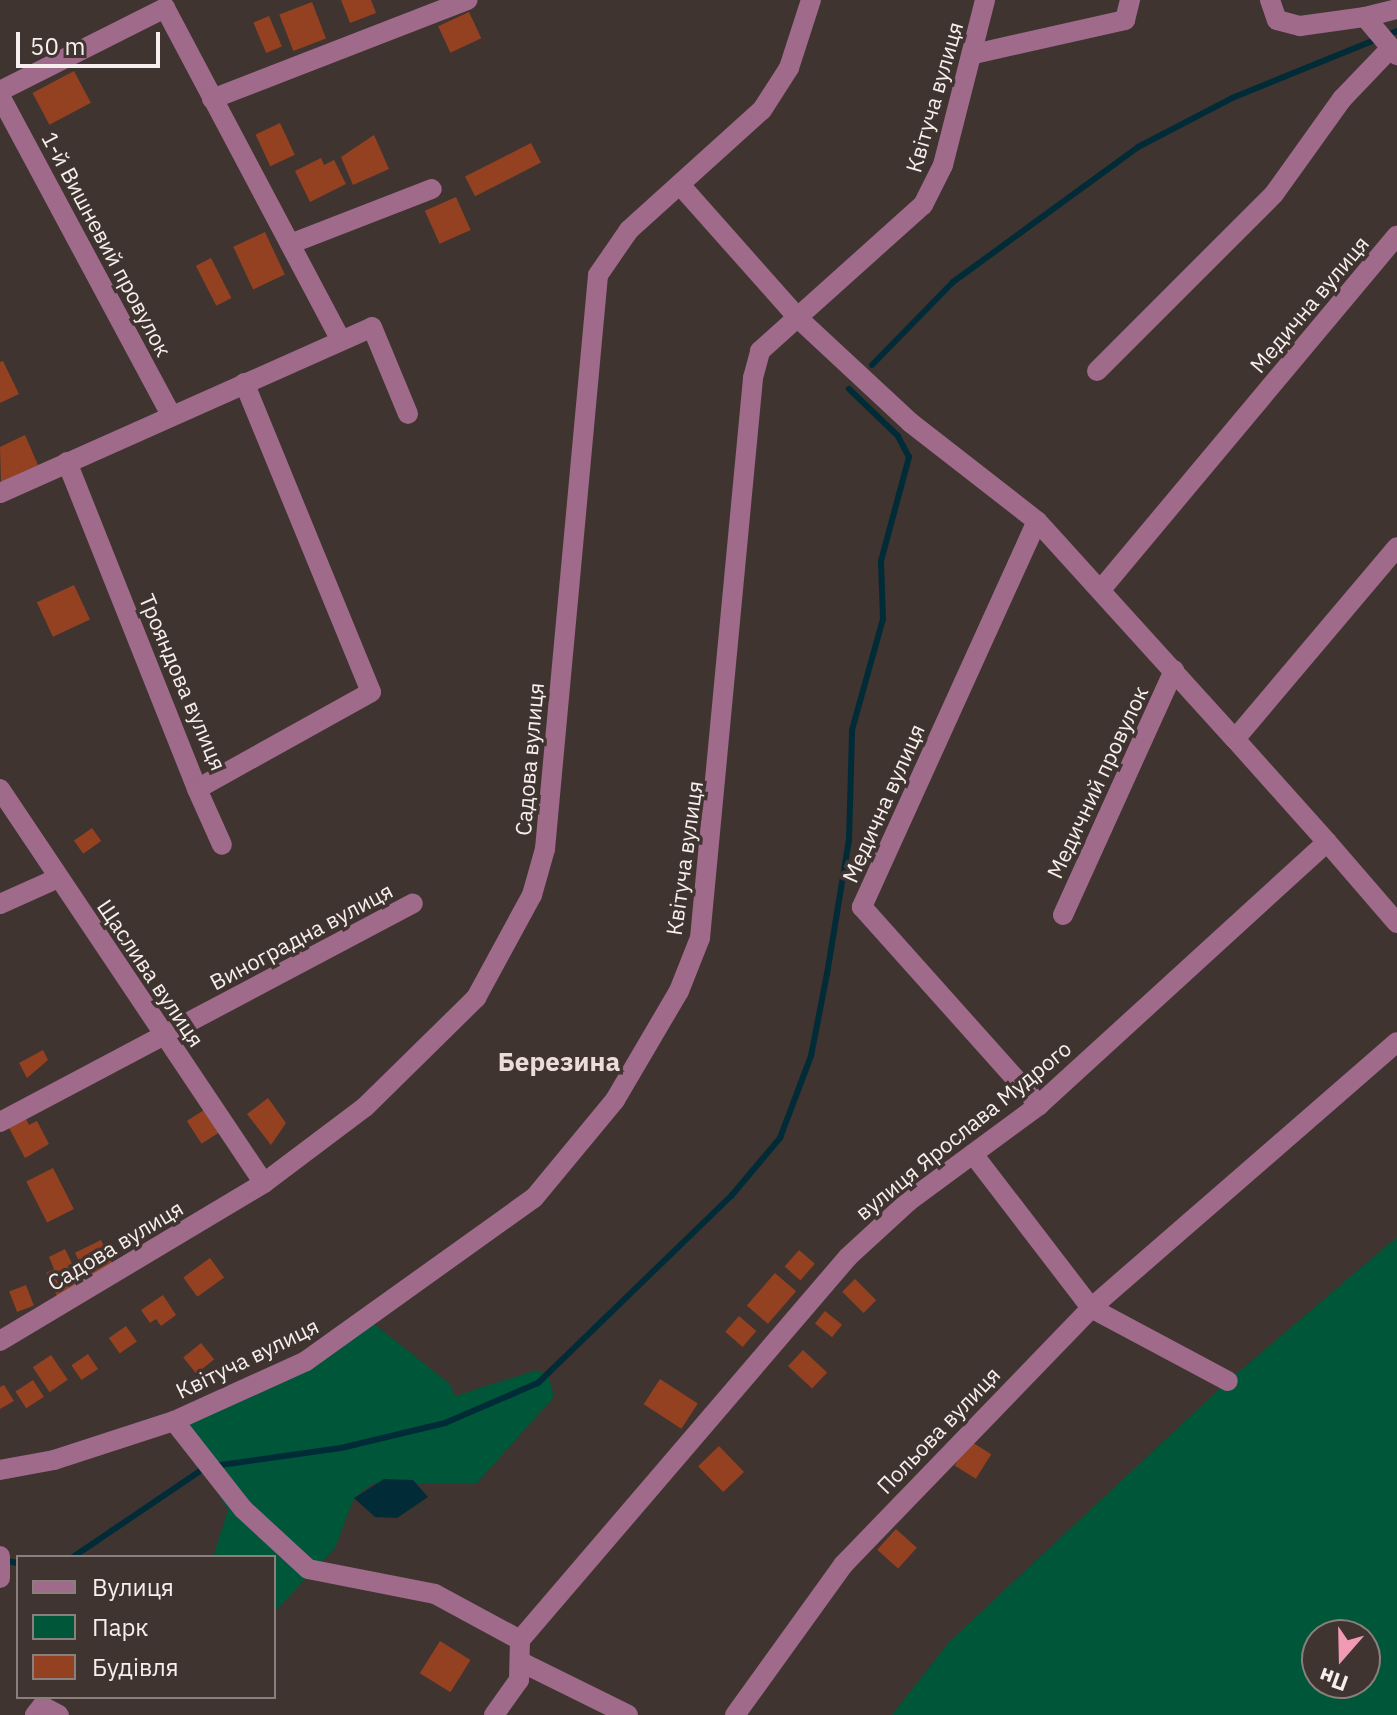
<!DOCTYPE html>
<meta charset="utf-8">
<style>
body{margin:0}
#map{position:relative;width:1397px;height:1715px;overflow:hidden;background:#3f3430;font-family:"IBM Plex Sans",sans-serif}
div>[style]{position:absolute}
.green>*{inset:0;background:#005638}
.water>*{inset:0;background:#012c37}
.stream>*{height:6px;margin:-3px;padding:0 3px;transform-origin:3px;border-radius:3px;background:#012c37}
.building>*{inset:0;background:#944122;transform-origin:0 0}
.minor>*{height:20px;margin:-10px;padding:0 10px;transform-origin:10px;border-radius:10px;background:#a06a8b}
span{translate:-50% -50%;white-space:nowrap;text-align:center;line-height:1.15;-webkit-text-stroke:7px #3f3430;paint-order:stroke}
.street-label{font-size:22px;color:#f7efed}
.quarter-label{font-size:26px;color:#ecddd8;font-weight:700}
.legend{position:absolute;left:16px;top:1555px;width:260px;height:144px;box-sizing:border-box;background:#3f3430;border:2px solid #897f7c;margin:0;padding:10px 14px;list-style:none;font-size:24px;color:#f7efed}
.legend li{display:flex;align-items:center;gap:16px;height:40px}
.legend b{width:40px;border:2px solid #897f7c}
.north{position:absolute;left:1301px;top:1619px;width:80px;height:80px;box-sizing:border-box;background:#3f3430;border:2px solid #897f7c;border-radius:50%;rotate:200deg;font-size:22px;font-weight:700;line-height:32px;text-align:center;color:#f7efed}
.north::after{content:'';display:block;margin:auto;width:28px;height:36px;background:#f19ab3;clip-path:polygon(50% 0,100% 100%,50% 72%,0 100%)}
.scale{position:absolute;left:16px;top:32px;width:144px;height:36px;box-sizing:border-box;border:4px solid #f7efed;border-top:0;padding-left:10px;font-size:24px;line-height:28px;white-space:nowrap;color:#f7efed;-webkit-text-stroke:6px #3f3430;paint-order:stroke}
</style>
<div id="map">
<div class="green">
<div style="clip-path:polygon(evenodd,1397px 1237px,1397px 1715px,892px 1715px,949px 1642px,1228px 1381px,1397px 1237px,1317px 1635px,1365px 1635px,1365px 1683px,1317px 1683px,1317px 1635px)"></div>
<div style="clip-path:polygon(368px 1319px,450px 1384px,455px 1396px,537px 1370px,548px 1375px,554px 1397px,476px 1484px,373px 1483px,354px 1498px,335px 1548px,274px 1612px,274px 1557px,213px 1557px,228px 1510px,174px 1421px)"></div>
</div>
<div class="water">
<div style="clip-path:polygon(384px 1479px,413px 1480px,428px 1497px,397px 1518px,375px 1517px,354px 1498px)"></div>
</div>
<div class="stream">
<div style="left:872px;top:365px;width:116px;rotate:-45.7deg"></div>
<div style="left:953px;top:282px;width:229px;rotate:-36.1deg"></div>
<div style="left:1138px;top:147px;width:106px;rotate:-27.5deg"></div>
<div style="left:1232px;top:98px;width:178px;rotate:-22.1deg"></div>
<div style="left:73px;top:1557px;width:161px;rotate:-34.1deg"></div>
<div style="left:206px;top:1467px;width:136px;rotate:-8deg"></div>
<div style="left:341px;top:1448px;width:107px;rotate:-13.5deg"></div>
<div style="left:445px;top:1423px;width:101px;rotate:-23.3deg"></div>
<div style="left:538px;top:1383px;width:270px;rotate:-44.1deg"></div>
<div style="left:732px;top:1195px;width:75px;rotate:-49.9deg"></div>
<div style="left:780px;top:1138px;width:88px;rotate:-69.3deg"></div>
<div style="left:811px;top:1056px;width:84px;rotate:-79deg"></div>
<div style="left:827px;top:974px;width:136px;rotate:-80.7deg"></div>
<div style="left:849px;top:840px;width:110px;rotate:-88.4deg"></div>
<div style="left:852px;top:730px;width:115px;rotate:-74.4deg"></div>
<div style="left:883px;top:619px;width:58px;rotate:-92deg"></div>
<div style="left:881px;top:561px;width:108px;rotate:-74.9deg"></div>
<div style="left:909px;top:457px;width:24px;rotate:-118deg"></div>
<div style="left:898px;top:436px;width:68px;rotate:-136.2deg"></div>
<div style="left:2px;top:1560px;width:16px;rotate:11deg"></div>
</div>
<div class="building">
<div style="clip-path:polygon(341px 0,371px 0,376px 13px,350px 23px)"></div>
<div style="left:312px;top:2px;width:39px;height:35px;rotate:69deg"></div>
<div style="left:469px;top:12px;width:29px;height:34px;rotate:65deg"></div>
<div style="left:269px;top:16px;width:33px;height:17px;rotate:67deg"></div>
<div style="left:74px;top:71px;width:36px;height:47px;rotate:62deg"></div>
<div style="left:280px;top:123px;width:35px;height:27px;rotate:65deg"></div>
<div style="clip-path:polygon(374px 135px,389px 169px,353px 185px,341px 157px)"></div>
<div style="left:531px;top:143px;width:22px;height:74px;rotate:63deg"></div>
<div style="clip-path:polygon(321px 158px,324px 165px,334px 160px,346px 184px,310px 202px,295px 171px)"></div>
<div style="left:456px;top:197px;width:36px;height:34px;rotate:66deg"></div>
<div style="left:265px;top:232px;width:47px;height:35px;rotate:65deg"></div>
<div style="left:211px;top:258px;width:45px;height:17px;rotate:63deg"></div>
<div style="clip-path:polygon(3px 361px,19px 394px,0 403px,0 362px)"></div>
<div style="clip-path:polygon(25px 435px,38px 465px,1px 482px,0 447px)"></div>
<div style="left:74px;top:585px;width:38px;height:41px;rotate:65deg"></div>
<div style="left:92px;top:828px;width:16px;height:22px;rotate:55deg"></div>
<div style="clip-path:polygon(43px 1050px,48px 1060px,27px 1078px,19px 1063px)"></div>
<div style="clip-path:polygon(268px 1098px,286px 1123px,271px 1145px,247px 1114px)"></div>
<div style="left:207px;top:1108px;width:27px;height:24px;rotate:57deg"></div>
<div style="clip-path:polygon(25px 1117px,29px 1125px,37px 1121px,49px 1144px,25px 1158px,8px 1126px)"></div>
<div style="left:53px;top:1168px;width:46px;height:30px;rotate:63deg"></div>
<div style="left:101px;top:1240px;width:28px;height:29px;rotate:64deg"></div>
<div style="clip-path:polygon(65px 1249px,82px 1284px,57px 1296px,46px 1273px,54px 1269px,49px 1257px)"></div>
<div style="left:799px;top:1250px;width:21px;height:22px;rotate:41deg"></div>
<div style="left:210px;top:1258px;width:24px;height:33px;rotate:54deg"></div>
<div style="left:775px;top:1273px;width:28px;height:43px;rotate:41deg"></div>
<div style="left:855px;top:1279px;width:30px;height:18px;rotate:45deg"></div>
<div style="left:26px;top:1285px;width:22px;height:18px;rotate:69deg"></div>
<div style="clip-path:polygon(163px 1295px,176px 1315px,161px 1326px,156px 1319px,150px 1323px,141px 1310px)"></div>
<div style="left:825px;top:1311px;width:22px;height:16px;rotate:39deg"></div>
<div style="left:739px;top:1316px;width:23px;height:21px;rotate:41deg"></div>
<div style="left:126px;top:1326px;width:19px;height:21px;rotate:55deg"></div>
<div style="left:201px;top:1343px;width:21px;height:23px;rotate:51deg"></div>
<div style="left:803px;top:1350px;width:33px;height:22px;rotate:43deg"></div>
<div style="left:88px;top:1354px;width:18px;height:20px;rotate:56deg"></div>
<div style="left:51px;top:1355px;width:30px;height:22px;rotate:56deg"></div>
<div style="left:660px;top:1379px;width:45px;height:30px;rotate:33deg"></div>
<div style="left:33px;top:1380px;width:20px;height:21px;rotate:57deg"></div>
<div style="clip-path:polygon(4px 1385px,14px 1401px,0 1409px,0 1387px)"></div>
<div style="left:970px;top:1441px;width:25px;height:29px;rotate:32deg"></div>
<div style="left:719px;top:1446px;width:36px;height:29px;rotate:46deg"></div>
<div style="left:896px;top:1529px;width:28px;height:28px;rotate:42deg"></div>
<div style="left:440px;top:1641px;width:36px;height:38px;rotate:32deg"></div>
</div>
<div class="minor">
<div style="left:1270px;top:0;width:21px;rotate:71deg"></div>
<div style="left:1277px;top:20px;width:24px;rotate:15deg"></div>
<div style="left:1300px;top:26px;width:66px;rotate:-7.9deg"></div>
<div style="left:1365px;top:17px;width:50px;rotate:49.9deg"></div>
<div style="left:1365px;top:17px;width:33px;rotate:-14deg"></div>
<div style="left:974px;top:54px;width:155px;rotate:-12.7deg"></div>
<div style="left:1125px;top:20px;width:21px;rotate:-76deg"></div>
<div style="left:0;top:91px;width:185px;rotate:-26.7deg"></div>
<div style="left:165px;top:8px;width:376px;rotate:62.1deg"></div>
<div style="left:0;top:96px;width:362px;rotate:61.8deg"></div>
<div style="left:212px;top:99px;width:274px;rotate:-21.2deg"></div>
<div style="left:681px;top:186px;width:178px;rotate:48.4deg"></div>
<div style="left:799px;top:319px;width:153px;rotate:42.9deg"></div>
<div style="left:911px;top:423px;width:160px;rotate:37.9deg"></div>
<div style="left:1037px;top:521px;width:294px;rotate:47.8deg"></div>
<div style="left:290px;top:244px;width:152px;rotate:-21.2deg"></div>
<div style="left:1097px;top:371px;width:250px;rotate:-45deg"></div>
<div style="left:1274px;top:194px;width:117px;rotate:-54.4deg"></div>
<div style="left:1342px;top:99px;width:69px;rotate:-46.2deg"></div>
<div style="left:67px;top:462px;width:352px;rotate:68.3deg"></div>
<div style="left:197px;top:789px;width:199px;rotate:-29.1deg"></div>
<div style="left:371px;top:692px;width:334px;rotate:-112.3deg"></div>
<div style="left:0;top:493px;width:407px;rotate:-24deg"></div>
<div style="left:372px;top:327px;width:94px;rotate:67.5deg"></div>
<div style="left:1037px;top:521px;width:424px;rotate:114.4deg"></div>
<div style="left:862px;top:907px;width:266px;rotate:48.2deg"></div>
<div style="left:1103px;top:587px;width:458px;rotate:-50.1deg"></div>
<div style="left:0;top:789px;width:474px;rotate:56.2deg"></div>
<div style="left:197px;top:789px;width:61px;rotate:65.9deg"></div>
<div style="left:1327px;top:842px;width:107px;rotate:49.2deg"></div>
<div style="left:0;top:904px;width:64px;rotate:-24.1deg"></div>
<div style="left:1063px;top:915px;width:269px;rotate:-65.6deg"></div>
<div style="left:0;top:1122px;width:467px;rotate:-27.9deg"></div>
<div style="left:973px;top:1154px;width:194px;rotate:52.5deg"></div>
<div style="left:1091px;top:1308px;width:405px;rotate:-41deg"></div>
<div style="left:0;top:1341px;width:308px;rotate:-30.9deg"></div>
<div style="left:264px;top:1183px;width:126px;rotate:-37deg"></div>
<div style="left:365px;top:1107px;width:156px;rotate:-44.5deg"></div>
<div style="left:476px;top:998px;width:117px;rotate:-61.5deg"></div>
<div style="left:532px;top:895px;width:48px;rotate:-74.2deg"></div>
<div style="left:545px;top:849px;width:576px;rotate:-84.72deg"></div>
<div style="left:598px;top:275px;width:55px;rotate:-55.4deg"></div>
<div style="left:629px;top:230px;width:179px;rotate:-42.1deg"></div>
<div style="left:762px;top:110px;width:50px;rotate:-57.3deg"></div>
<div style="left:789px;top:68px;width:71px;rotate:-72.1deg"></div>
<div style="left:174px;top:1421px;width:112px;rotate:51.9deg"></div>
<div style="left:243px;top:1509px;width:88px;rotate:42.7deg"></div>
<div style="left:308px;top:1569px;width:129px;rotate:11.1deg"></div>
<div style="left:435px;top:1594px;width:97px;rotate:28.4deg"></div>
<div style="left:0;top:1470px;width:55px;rotate:-10.5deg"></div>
<div style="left:54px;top:1460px;width:126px;rotate:-18deg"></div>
<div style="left:174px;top:1421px;width:145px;rotate:-24.4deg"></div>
<div style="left:306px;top:1361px;width:280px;rotate:-35.6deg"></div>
<div style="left:534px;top:1198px;width:127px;rotate:-50.4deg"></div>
<div style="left:615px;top:1100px;width:126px;rotate:-59.6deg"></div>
<div style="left:679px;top:991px;width:57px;rotate:-68.4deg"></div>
<div style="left:700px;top:938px;width:563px;rotate:-84.59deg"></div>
<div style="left:753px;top:378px;width:28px;rotate:-75deg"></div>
<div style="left:760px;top:351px;width:219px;rotate:-41.9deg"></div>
<div style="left:923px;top:205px;width:45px;rotate:-63.4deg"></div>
<div style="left:943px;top:165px;width:170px;rotate:-75.7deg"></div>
<div style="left:0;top:1556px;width:22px;rotate:90deg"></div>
<div style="left:523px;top:1663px;width:117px;rotate:26.3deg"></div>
<div style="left:35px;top:1715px;width:11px;rotate:-52deg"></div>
<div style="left:42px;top:1706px;width:19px;rotate:28deg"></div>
<div style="left:494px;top:1715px;width:43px;rotate:-54.5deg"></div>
<div style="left:519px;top:1680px;width:40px;rotate:-88.6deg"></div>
<div style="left:520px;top:1640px;width:504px;rotate:-49.42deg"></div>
<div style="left:848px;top:1257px;width:83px;rotate:-42.6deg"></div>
<div style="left:909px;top:1201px;width:162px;rotate:-36.4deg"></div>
<div style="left:1039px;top:1105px;width:390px;rotate:-42.4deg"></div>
<div style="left:1327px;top:842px;width:138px;rotate:-131.8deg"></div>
<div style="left:1235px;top:739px;width:251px;rotate:-49.8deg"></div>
<div style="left:735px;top:1715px;width:185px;rotate:-54.2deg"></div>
<div style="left:843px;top:1565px;width:357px;rotate:-46deg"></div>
<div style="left:1091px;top:1308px;width:155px;rotate:28.1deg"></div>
</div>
<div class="street-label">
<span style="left:934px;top:97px;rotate:-74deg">Квітуча вулиця</span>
<span style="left:107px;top:244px;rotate:62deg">1-й Вишневий провулок</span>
<span style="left:1309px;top:304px;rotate:-50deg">Медична вулиця</span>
<span style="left:183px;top:682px;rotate:67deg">Трояндова вулиця</span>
<span style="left:529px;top:759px;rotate:-85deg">Садова вулиця</span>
<span style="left:1097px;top:782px;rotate:-65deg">Медичний провулок</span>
<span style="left:883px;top:803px;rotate:-66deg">Медична вулиця</span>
<span style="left:684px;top:858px;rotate:-82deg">Квітуча вулиця</span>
<span style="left:301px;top:936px;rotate:-28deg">Виноградна вулиця</span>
<span style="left:151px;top:973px;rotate:56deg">Щаслива вулиця</span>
<span style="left:963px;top:1130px;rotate:-39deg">вулиця Ярослава Мудрого</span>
<span style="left:115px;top:1245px;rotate:-31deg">Садова вулиця</span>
<span style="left:247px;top:1358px;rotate:-26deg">Квітуча вулиця</span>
<span style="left:938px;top:1430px;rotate:-46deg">Польова вулиця</span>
</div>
<div class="quarter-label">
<span style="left:559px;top:1062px">Березина</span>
</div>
<ul class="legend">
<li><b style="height:10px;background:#a06a8b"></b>Вулиця</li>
<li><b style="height:22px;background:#005638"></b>Парк</li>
<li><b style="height:22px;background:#944122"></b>Будівля</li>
</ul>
<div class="north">Пн</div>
<div class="scale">50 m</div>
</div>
